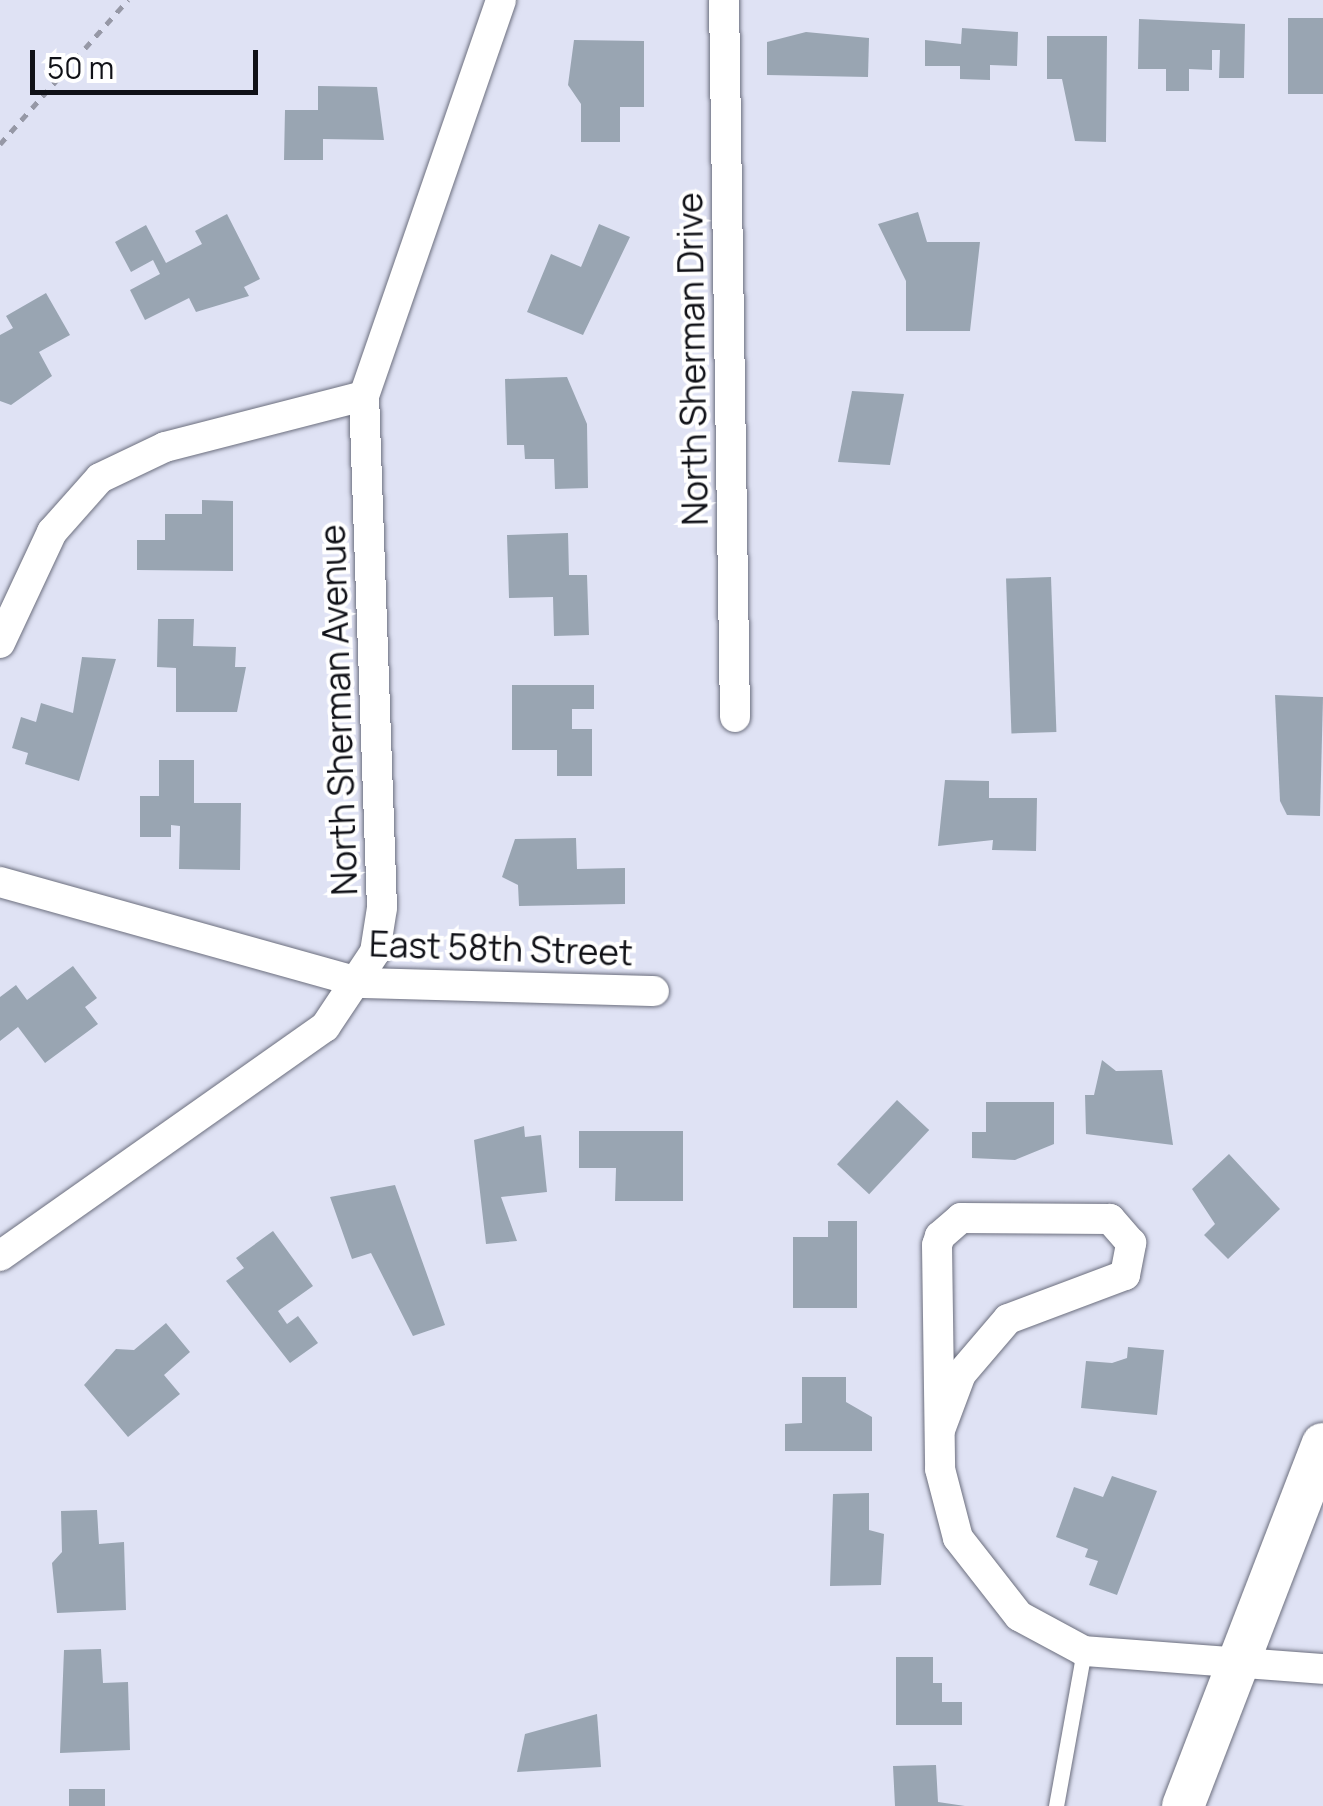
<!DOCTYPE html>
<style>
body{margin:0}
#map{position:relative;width:1323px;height:1806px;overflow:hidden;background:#dfe2f4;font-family:Manrope,sans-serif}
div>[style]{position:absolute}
.building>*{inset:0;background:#99a5b2;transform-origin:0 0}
.path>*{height:5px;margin-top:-2.5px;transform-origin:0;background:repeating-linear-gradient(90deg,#9698a6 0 8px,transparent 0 16px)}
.roads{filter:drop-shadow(0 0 2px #6c6f7e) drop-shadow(0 0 2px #6c6f7e)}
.lane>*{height:15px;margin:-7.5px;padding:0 7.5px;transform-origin:7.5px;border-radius:7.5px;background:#fff}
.street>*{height:30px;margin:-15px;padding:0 15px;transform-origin:15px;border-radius:15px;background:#fff}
.secondary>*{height:42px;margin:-21px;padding:0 21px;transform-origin:21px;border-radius:21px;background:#fff}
span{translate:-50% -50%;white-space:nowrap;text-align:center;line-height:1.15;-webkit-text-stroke:8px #fff;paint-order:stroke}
.street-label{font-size:35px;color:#101117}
.scale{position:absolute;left:30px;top:50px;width:228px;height:45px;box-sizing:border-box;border:5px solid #101117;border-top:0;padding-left:12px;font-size:30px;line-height:35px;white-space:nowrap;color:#101117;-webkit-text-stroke:8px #fff;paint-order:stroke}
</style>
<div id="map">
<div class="building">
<div style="left:1288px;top:18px;width:35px;height:76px"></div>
<div style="clip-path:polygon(1139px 19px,1245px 24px,1244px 78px,1219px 78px,1220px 50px,1212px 50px,1212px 70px,1189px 69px,1189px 91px,1166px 91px,1166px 69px,1138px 69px)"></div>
<div style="clip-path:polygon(962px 28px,1018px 32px,1017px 66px,990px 65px,990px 80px,960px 79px,960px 66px,925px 66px,925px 40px,961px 44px)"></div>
<div style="clip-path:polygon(806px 32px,869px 38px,868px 77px,767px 75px,767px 42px)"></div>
<div style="clip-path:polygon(1047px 36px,1107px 36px,1106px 142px,1075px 141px,1062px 79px,1047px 79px)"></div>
<div style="clip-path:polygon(574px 40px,644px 41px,644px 107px,620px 107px,620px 142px,581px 142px,581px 104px,568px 85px)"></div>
<div style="clip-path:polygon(318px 86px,377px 87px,384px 140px,323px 139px,323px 160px,284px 160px,285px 110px,318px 110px)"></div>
<div style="clip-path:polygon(918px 212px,927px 242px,980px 242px,970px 331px,906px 331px,906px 281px,878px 224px)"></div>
<div style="clip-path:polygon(227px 214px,260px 279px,244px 287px,249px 296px,196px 312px,189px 298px,145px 320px,130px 290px,160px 274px,153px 260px,131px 272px,115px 242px,146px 225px,166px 263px,202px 244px,195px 231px)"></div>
<div style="clip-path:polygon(599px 224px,630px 237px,583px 335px,527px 312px,551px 254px,581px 267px)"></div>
<div style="clip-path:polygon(46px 293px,70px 335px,39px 352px,52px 376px,11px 405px,0 401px,0 335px,13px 328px,6px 316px)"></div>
<div style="clip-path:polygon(567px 377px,587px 424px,588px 488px,555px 489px,554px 459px,525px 459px,524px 445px,507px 445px,505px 379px)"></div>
<div style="clip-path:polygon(852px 391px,904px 394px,890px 465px,838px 462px)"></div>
<div style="clip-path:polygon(202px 500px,233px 501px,233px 571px,137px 570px,137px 540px,165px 540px,165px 514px,202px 514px)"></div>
<div style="clip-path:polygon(568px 533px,569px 575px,587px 575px,589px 635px,554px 636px,553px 597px,509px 598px,507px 535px)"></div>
<div style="left:1051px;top:577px;width:155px;height:45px;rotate:88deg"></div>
<div style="clip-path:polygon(158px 619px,194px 619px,193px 646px,236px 647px,235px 667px,246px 667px,237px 712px,176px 712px,176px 668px,157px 667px)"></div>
<div style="clip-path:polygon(82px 657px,116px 659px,79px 781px,25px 764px,28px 753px,12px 748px,21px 717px,36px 722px,41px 703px,73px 713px)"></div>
<div style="clip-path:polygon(512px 685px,594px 685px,594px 709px,572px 709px,572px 729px,592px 729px,592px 776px,557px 776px,557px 750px,512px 750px)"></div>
<div style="clip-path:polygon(1275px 695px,1323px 697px,1320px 816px,1287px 815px,1280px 801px)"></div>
<div style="clip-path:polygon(159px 760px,194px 760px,194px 803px,241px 803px,240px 870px,179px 869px,180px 826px,171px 825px,171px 837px,140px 837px,140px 796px,159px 796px)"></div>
<div style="clip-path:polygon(945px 780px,989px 781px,989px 798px,1037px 798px,1036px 851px,992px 850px,993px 840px,938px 846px)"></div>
<div style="clip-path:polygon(576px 838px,577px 869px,625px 868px,625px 904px,519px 906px,518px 885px,502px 877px,515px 839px)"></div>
<div style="clip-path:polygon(73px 966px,97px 998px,85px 1007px,98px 1024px,45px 1063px,18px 1027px,0 1041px,0 997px,16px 985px,27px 1000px)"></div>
<div style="clip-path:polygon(1102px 1060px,1116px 1071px,1162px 1070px,1173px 1145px,1086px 1134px,1085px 1095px,1094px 1095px)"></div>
<div style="left:897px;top:1100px;width:44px;height:88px;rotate:43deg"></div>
<div style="clip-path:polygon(986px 1102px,1054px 1102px,1054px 1144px,1015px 1160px,972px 1158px,972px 1132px,986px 1132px)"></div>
<div style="clip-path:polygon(524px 1126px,525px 1137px,541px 1135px,547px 1192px,501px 1197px,517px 1241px,486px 1244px,474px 1140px)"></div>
<div style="clip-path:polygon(579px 1131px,683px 1131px,683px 1201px,615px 1201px,616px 1168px,579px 1168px)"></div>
<div style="clip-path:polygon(1229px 1154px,1280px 1209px,1228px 1259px,1204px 1235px,1215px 1224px,1192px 1189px)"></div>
<div style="clip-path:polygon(395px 1185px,445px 1325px,413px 1336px,371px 1253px,352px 1259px,330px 1197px)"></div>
<div style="clip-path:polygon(828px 1221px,857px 1221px,857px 1308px,793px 1308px,793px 1237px,828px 1237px)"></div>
<div style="clip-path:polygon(273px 1231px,313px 1286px,278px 1311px,287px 1324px,298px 1316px,318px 1343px,290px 1363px,226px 1281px,244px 1268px,236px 1258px)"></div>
<div style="clip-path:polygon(166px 1323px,190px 1352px,164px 1375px,180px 1394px,128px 1437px,84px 1385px,116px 1349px,134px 1350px)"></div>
<div style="clip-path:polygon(1128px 1347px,1164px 1350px,1157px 1415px,1081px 1408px,1086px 1361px,1112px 1363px,1127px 1358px)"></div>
<div style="clip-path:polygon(802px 1377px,846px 1377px,846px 1402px,872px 1417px,872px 1451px,785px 1451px,785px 1424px,802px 1423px)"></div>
<div style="clip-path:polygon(1112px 1476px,1157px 1491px,1117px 1595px,1089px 1585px,1098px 1561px,1085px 1557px,1088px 1549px,1056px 1537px,1074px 1487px,1103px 1497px)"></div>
<div style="clip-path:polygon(869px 1493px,869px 1530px,884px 1534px,881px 1585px,830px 1586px,833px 1494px)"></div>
<div style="clip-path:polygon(97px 1510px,99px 1544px,124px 1542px,126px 1610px,57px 1613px,52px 1563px,62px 1552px,61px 1511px)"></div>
<div style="clip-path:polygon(101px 1649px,103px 1683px,128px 1682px,130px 1750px,60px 1753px,64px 1650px)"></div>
<div style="clip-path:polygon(896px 1657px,933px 1657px,933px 1683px,942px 1683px,942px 1702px,962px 1702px,962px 1725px,896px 1725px)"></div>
<div style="clip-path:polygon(597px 1714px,601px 1767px,517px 1772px,525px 1734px)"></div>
<div style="clip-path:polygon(936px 1765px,938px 1802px,965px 1806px,895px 1806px,893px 1766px)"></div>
<div style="left:69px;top:1789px;width:36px;height:17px"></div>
</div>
<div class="path">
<div style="left:0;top:144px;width:193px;rotate:-48.4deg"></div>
</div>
<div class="roads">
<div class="lane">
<div style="left:1056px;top:1806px;width:158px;rotate:-79.8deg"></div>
</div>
<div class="street">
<div style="left:724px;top:0;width:717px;rotate:89.12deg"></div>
<div style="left:0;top:643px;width:123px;rotate:-64.9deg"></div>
<div style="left:52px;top:532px;width:72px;rotate:-48.4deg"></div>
<div style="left:100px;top:478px;width:72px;rotate:-25.5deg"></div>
<div style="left:165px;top:447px;width:205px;rotate:-14.4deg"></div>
<div style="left:0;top:882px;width:375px;rotate:15.6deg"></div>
<div style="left:361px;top:983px;width:293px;rotate:1.6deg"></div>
<div style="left:0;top:1256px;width:398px;rotate:-35.2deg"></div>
<div style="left:325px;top:1027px;width:90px;rotate:-56.3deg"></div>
<div style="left:375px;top:952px;width:45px;rotate:-81deg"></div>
<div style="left:382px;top:908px;width:512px;rotate:-92.01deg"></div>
<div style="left:364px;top:396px;width:419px;rotate:-70.9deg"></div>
<div style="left:940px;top:1430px;width:60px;rotate:-69.4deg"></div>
<div style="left:961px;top:1374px;width:72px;rotate:-49.5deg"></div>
<div style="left:1008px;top:1319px;width:125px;rotate:-20.6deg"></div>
<div style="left:1125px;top:1275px;width:33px;rotate:-79deg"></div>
<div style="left:1131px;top:1243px;width:32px;rotate:-131deg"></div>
<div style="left:1110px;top:1219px;width:149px;rotate:-179.6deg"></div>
<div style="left:961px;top:1218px;width:28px;rotate:139deg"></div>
<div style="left:940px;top:1236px;width:9px;rotate:108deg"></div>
<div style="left:937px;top:1245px;width:224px;rotate:89.2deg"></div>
<div style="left:940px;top:1469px;width:71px;rotate:75.4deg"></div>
<div style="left:958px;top:1538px;width:99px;rotate:52deg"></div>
<div style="left:1019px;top:1616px;width:74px;rotate:28.3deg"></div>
<div style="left:1084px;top:1651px;width:240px;rotate:4.3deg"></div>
</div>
<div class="secondary">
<div style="left:1183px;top:1806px;width:388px;rotate:-68.9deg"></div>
</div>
</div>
<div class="street-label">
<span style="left:692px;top:359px;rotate:-91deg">North Sherman Drive</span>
<span style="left:338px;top:710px;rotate:-92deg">North Sherman Avenue</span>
<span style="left:501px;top:948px;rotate:2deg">East 58th Street</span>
</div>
<div class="scale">50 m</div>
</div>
